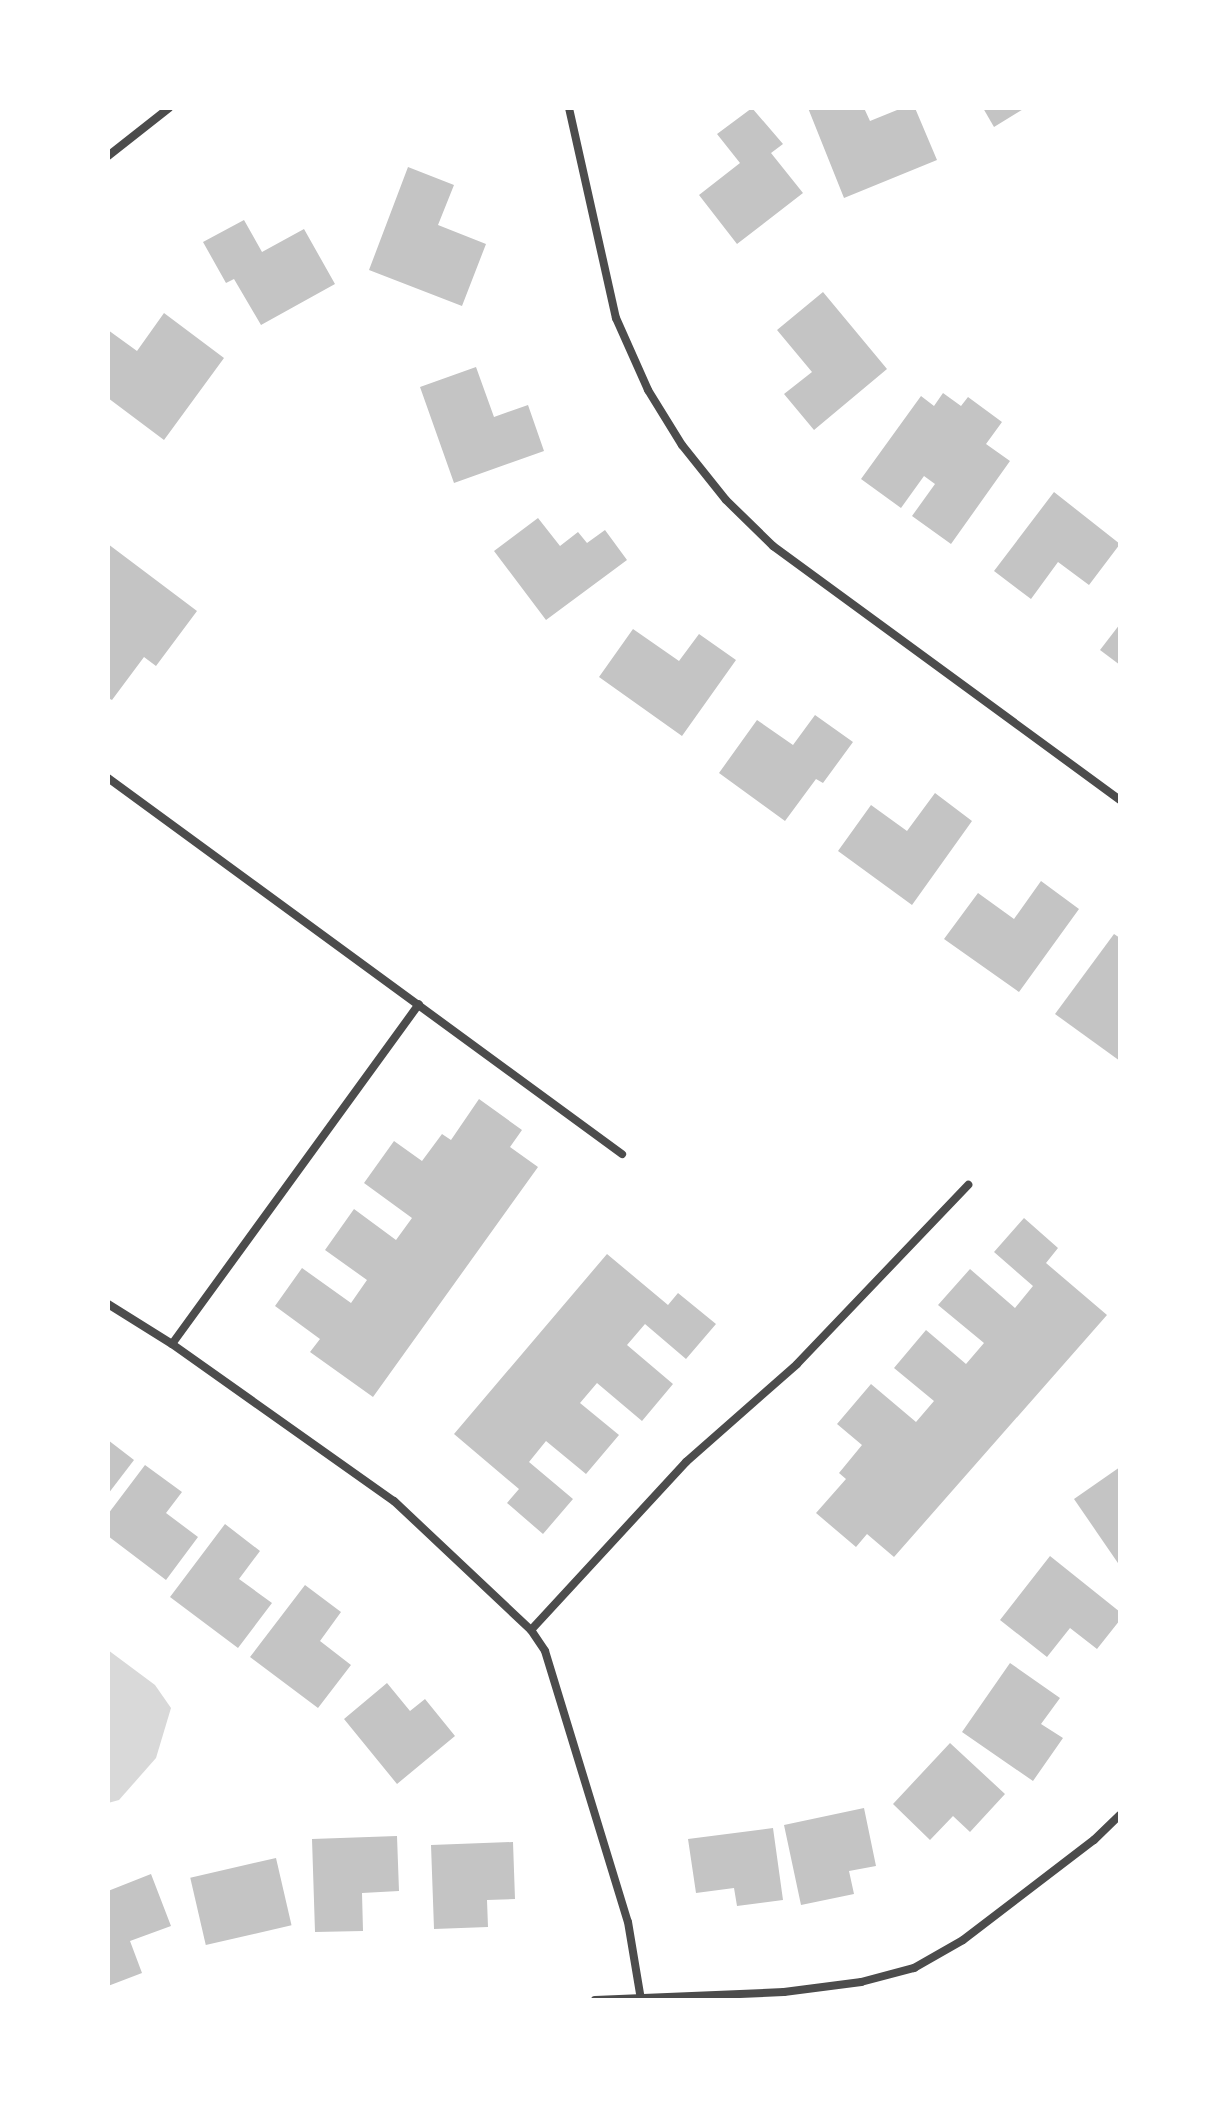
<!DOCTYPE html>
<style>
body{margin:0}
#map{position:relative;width:1228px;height:2108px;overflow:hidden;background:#fff;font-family:Lora,serif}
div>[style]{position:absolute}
.water>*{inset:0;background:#d9d9d9}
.building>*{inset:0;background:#c4c4c4;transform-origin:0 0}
.minor>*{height:8px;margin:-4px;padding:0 4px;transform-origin:4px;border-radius:4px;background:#4c4c4c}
span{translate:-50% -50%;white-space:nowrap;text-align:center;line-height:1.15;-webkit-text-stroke:7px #fff;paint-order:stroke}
.frame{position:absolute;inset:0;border:110px solid #fff;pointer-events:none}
</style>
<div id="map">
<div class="water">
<div style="clip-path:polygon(108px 1650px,155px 1685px,171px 1708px,156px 1758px,119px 1800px,108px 1803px)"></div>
</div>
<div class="building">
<div style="clip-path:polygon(752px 108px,783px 144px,771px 153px,803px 193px,737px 244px,699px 195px,740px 163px,717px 134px)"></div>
<div style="clip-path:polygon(808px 108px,864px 108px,870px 121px,902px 108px,915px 108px,937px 160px,844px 198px)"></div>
<div style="clip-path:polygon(983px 108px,1025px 108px,994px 127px)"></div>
<div style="clip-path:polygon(408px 167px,454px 185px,438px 225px,486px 244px,462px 306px,369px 270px)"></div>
<div style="clip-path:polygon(244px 220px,262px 252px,304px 229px,335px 284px,261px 325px,234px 279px,226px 283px,203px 242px)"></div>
<div style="clip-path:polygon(823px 292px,887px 369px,814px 430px,784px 394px,812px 372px,777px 330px)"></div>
<div style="clip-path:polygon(164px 313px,224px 358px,164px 440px,108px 398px,108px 330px,137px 351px)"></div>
<div style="clip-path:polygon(476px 367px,494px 417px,528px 405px,544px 451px,454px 483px,420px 387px)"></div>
<div style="clip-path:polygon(943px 393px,961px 406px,968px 397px,1002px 422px,986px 444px,1010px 461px,951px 544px,912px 516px,935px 484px,924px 476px,901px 508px,861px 479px,921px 396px,934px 406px)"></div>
<div style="clip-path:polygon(1054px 492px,1120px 544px,1089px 585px,1058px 562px,1031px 599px,994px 571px)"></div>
<div style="clip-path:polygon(538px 518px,560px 546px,578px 532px,587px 543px,605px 530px,627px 560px,546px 620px,494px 551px)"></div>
<div style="clip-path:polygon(108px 544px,197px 611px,156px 666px,144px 657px,112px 700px,108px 698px)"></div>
<div style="clip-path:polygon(1120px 624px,1120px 665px,1100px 650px)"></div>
<div style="clip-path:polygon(633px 629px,679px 661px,699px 634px,736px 660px,682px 736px,599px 677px)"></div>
<div style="clip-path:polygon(815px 715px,853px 742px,823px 783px,816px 779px,785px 821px,719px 773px,757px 720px,793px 745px)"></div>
<div style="clip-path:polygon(935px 793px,972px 821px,912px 905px,838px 851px,871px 805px,907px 831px)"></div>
<div style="clip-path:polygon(1041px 881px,1079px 909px,1019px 992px,944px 939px,978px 893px,1014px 919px)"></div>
<div style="clip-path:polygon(1114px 934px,1120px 938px,1120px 1061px,1055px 1014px)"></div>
<div style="clip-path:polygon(479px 1099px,522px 1130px,510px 1147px,538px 1167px,373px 1397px,310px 1352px,320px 1339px,275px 1306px,302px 1268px,351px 1303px,367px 1280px,325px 1250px,354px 1209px,396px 1240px,412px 1218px,364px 1183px,394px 1141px,422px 1161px,442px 1134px,451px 1140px)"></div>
<div style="clip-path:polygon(1024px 1218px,1058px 1248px,1046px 1263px,1107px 1315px,894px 1557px,867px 1534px,856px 1547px,816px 1513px,846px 1479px,839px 1473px,862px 1445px,837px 1424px,871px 1384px,916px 1422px,934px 1401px,894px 1368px,926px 1330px,966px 1364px,984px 1343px,938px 1305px,970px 1269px,1015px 1308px,1033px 1286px,994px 1252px)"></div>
<div style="clip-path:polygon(607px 1254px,668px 1305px,678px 1293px,716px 1324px,686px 1359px,645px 1324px,627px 1345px,673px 1384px,642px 1421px,597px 1383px,580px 1403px,619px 1435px,586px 1474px,546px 1441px,529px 1462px,573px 1499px,543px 1534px,507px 1503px,519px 1489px,454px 1434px)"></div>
<div style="clip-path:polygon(108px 1440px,134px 1460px,108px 1494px)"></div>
<div style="clip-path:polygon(145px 1465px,182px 1492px,166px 1513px,198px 1537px,166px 1580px,108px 1536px,108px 1514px)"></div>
<div style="clip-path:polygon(1120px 1467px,1120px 1566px,1074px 1499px)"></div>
<div style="clip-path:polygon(225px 1524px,260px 1551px,239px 1579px,272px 1603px,238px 1648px,170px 1597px)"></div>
<div style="clip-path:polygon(1050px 1556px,1120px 1612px,1120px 1620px,1097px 1649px,1070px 1628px,1047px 1657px,1000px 1620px)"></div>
<div style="clip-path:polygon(305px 1585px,341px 1612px,320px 1641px,351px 1665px,318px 1708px,250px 1657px)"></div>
<div style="clip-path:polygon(1010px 1663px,1060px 1698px,1041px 1724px,1063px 1738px,1033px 1781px,962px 1732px)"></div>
<div style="clip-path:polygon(387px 1683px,410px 1711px,425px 1699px,455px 1736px,397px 1784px,344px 1719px)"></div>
<div style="clip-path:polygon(950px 1743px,1005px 1794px,970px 1832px,953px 1816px,930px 1840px,893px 1804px)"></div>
<div style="clip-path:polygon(864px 1808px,876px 1866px,849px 1871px,854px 1894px,801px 1905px,784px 1825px)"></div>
<div style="clip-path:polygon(773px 1828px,783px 1900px,737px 1906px,734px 1888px,696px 1893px,688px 1839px)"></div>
<div style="clip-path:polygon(397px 1836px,399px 1891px,362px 1893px,363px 1931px,315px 1932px,312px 1839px)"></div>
<div style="clip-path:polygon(513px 1842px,515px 1899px,487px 1900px,488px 1927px,434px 1929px,431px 1845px)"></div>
<div style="left:276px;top:1858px;width:69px;height:88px;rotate:77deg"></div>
<div style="clip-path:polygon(151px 1874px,171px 1926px,130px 1941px,142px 1973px,108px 1986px,108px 1891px)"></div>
</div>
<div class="minor">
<div style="left:569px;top:108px;width:215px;rotate:77.4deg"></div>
<div style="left:616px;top:318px;width:79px;rotate:66deg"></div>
<div style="left:648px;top:390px;width:65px;rotate:58.3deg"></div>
<div style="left:682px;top:445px;width:70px;rotate:51.3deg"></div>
<div style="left:726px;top:500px;width:66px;rotate:44.4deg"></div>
<div style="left:773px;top:546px;width:430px;rotate:36.2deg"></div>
<div style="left:108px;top:156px;width:78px;rotate:-38.2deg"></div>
<div style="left:108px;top:778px;width:637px;rotate:36.19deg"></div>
<div style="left:108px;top:1304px;width:75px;rotate:32deg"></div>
<div style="left:172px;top:1344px;width:272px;rotate:35.3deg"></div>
<div style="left:394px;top:1501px;width:188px;rotate:43.3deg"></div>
<div style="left:531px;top:1630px;width:25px;rotate:56deg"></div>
<div style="left:545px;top:1651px;width:283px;rotate:73deg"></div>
<div style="left:628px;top:1922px;width:79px;rotate:80.5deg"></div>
<div style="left:172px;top:1344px;width:420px;rotate:-54deg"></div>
<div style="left:531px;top:1630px;width:229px;rotate:-47.3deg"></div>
<div style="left:686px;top:1462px;width:148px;rotate:-41.4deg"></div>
<div style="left:797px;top:1364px;width:248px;rotate:-46.3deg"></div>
<div style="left:595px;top:2000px;width:189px;rotate:-2.4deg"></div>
<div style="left:784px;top:1992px;width:78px;rotate:-7.4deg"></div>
<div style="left:861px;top:1982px;width:55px;rotate:-14.8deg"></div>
<div style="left:914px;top:1968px;width:56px;rotate:-29.7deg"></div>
<div style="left:963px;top:1940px;width:165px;rotate:-37.4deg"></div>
<div style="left:1094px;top:1840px;width:36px;rotate:-44deg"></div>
</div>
<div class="frame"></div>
</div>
